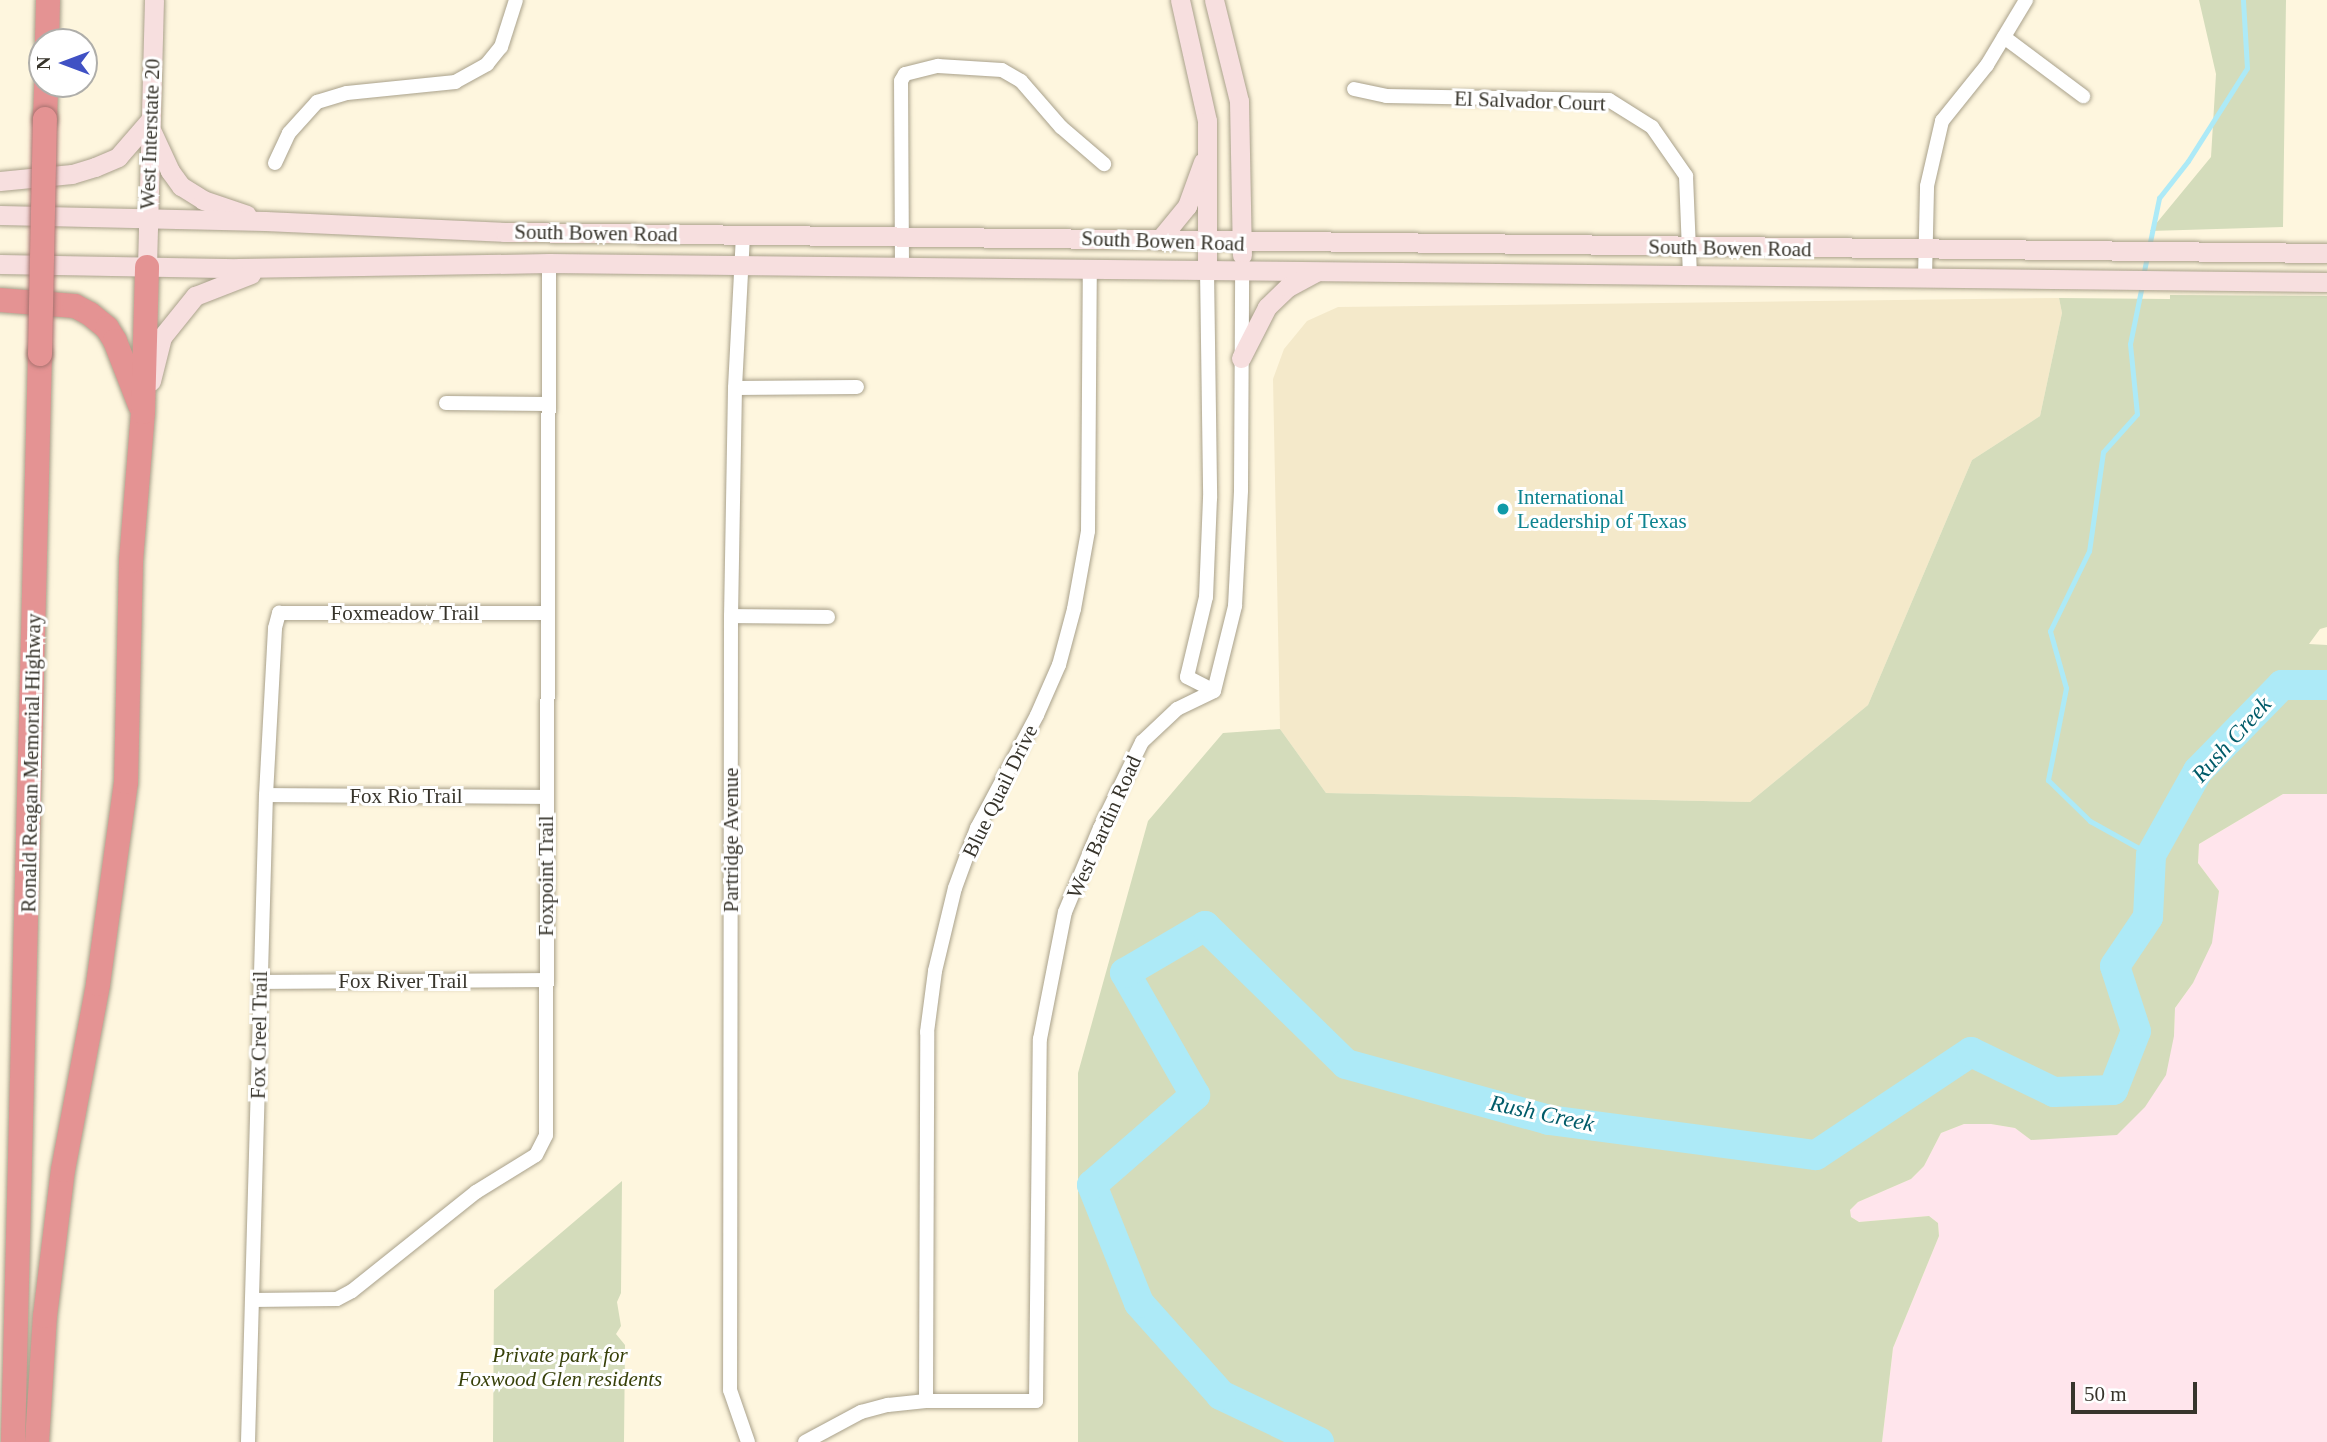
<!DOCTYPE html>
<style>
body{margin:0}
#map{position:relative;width:2327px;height:1442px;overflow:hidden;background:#fef6de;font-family:"Times New Roman",serif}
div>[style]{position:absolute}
.commercial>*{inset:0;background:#ffe5ec}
.built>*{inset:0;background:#f4e9ca}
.green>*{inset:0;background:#d4dcbb}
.stream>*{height:5px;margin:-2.5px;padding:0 2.5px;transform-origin:2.5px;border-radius:2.5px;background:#adeaf7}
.river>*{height:30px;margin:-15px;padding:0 15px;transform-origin:15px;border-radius:15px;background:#adeaf7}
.roads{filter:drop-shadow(0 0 2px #a9a18b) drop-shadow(0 0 2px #a9a18b)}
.minor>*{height:14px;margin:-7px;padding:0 7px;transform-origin:7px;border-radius:7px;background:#fff}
.secondary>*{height:19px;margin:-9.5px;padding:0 9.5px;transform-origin:9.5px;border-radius:9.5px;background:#f7dfdf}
.motorway>*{height:24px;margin:-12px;padding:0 12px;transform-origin:12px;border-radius:12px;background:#e49393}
.bridges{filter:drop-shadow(0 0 2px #a7726f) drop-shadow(0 0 2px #a7726f)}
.motorway-bridge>*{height:24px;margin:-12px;padding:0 12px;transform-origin:12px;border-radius:12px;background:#e49393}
.dots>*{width:19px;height:19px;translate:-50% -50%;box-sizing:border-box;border:4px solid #fff;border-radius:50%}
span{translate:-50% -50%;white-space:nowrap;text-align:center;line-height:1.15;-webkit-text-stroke:6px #fff;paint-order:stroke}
.street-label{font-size:21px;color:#37342b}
.culture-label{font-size:21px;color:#0d838f}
.left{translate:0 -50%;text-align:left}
.park-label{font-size:21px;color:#374009;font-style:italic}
.water-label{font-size:23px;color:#015b69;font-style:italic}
.north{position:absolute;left:28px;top:28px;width:70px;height:70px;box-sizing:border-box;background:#fff;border:2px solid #afaeaa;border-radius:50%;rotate:270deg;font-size:19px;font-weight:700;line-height:28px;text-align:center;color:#37342b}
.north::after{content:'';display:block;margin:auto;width:24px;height:32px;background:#4051c4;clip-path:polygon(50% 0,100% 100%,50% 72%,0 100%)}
.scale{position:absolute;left:2071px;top:1382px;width:126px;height:32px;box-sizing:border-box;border:4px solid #37342b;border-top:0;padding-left:9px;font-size:21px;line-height:24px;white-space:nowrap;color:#37342b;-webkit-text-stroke:5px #fff;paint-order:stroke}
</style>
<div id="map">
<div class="commercial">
<div style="clip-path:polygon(2283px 794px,2327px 794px,2327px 1442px,1882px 1442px,1893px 1348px,1939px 1236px,1938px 1223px,1929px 1216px,1859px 1222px,1851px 1217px,1850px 1210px,1858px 1202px,1911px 1179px,1924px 1166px,1941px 1133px,1964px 1124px,1991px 1124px,2015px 1128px,2031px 1139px,2059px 1137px,2174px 1036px,2175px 1008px,2193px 983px,2219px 891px,2198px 863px,2199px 844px)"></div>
</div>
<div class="built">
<div style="clip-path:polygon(2059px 298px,2062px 313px,2040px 416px,1972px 460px,1868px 705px,1750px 802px,1326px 793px,1280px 729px,1273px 379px,1284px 349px,1307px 321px,1338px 307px)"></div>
</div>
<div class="green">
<div style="clip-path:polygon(2199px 0,2286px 0,2283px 227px,2150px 231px,2211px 157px,2216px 74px)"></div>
<div style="clip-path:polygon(2170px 295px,2327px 296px,2327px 627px,2320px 629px,2309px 644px,2327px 645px,2327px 794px,2283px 794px,2199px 844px,2198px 863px,2219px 891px,2212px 943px,2193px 983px,2175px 1008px,2174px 1036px,2166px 1075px,2145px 1107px,2117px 1135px,2031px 1140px,2015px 1128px,1991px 1124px,1964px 1124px,1941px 1133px,1924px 1166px,1911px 1179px,1858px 1202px,1850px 1210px,1851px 1217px,1859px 1222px,1929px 1216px,1938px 1223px,1939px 1236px,1893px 1348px,1882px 1442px,1078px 1442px,1078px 1073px,1148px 821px,1223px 733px,1280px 729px,1326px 793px,1750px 802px,1868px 705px,1972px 460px,2040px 416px,2062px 313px,2059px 298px,2170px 299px)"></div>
<div style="clip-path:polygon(622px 1181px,621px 1293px,617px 1302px,621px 1326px,616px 1334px,625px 1345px,624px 1442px,493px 1442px,494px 1290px)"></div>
</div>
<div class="stream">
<div style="left:2143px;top:276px;width:80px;rotate:-78.4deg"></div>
<div style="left:2159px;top:198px;width:47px;rotate:-51.9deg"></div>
<div style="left:2188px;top:161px;width:110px;rotate:-57.6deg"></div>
<div style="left:2247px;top:68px;width:68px;rotate:-93.4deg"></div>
<div style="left:2142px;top:285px;width:60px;rotate:101.5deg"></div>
<div style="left:2130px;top:344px;width:70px;rotate:84.3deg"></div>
<div style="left:2137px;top:414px;width:51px;rotate:131.8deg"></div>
<div style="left:2103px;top:452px;width:100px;rotate:98deg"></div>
<div style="left:2089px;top:551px;width:89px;rotate:116deg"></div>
<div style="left:2050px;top:631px;width:59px;rotate:74.3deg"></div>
<div style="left:2066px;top:688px;width:94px;rotate:101.1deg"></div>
<div style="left:2048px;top:780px;width:59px;rotate:44.3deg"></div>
<div style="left:2090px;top:821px;width:70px;rotate:29.1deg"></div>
</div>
<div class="river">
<div style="left:1319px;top:1442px;width:109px;rotate:-154.4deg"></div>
<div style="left:1221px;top:1395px;width:123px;rotate:-131.7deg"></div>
<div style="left:1139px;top:1303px;width:127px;rotate:-111.7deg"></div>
<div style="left:1092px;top:1185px;width:137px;rotate:-41.1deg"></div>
<div style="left:1195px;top:1095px;width:141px;rotate:-119.8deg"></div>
<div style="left:1125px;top:973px;width:93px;rotate:-30.4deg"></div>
<div style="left:1205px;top:926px;width:197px;rotate:44.4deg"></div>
<div style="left:1346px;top:1064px;width:211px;rotate:15.4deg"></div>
<div style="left:1549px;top:1120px;width:269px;rotate:7.5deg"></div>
<div style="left:1816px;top:1155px;width:186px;rotate:-33.6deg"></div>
<div style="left:1971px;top:1052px;width:92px;rotate:25.7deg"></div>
<div style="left:2054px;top:1092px;width:59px;rotate:-1.9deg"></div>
<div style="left:2113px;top:1090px;width:63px;rotate:-68.7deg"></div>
<div style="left:2136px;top:1031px;width:68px;rotate:-107.9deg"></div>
<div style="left:2115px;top:966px;width:59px;rotate:-56deg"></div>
<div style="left:2148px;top:917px;width:62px;rotate:-87.2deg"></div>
<div style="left:2151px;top:855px;width:96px;rotate:-60.8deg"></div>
<div style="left:2198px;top:771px;width:120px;rotate:-45.7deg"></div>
<div style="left:2282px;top:685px;width:45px"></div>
</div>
<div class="roads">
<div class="minor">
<div style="left:2004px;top:37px;width:99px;rotate:36.8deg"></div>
<div style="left:1354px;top:89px;width:33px;rotate:12deg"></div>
<div style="left:1386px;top:96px;width:223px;rotate:1deg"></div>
<div style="left:1609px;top:100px;width:51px;rotate:32.1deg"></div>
<div style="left:1652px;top:127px;width:60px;rotate:55.2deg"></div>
<div style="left:1686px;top:176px;width:99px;rotate:87.7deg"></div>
<div style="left:275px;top:163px;width:33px;rotate:-65deg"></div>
<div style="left:289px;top:133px;width:42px;rotate:-47.9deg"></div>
<div style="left:317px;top:102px;width:31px;rotate:-17deg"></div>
<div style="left:347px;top:93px;width:109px;rotate:-5.8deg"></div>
<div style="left:455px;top:82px;width:37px;rotate:-29deg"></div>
<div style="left:487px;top:64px;width:22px;rotate:-51deg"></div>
<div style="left:501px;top:47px;width:49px;rotate:-72.3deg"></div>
<div style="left:743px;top:235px;width:153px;rotate:93deg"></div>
<div style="left:735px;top:388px;width:228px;rotate:91deg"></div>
<div style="left:731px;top:616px;width:774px;rotate:90.07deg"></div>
<div style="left:730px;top:1390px;width:55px;rotate:70.9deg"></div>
<div style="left:902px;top:267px;width:186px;rotate:-90.3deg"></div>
<div style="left:901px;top:81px;width:8px;rotate:-60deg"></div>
<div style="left:905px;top:74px;width:34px;rotate:-14deg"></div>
<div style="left:938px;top:66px;width:64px;rotate:3.6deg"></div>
<div style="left:1002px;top:70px;width:22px;rotate:30deg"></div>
<div style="left:1021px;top:81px;width:61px;rotate:49deg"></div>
<div style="left:1061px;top:127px;width:57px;rotate:40.7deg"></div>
<div style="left:1207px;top:270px;width:228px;rotate:89.2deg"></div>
<div style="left:1210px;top:498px;width:99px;rotate:92.3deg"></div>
<div style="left:1206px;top:597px;width:82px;rotate:103.4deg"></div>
<div style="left:1187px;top:677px;width:30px;rotate:27deg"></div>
<div style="left:1925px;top:277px;width:91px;rotate:-88.7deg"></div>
<div style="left:1927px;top:186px;width:67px;rotate:-77deg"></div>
<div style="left:1942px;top:121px;width:72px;rotate:-51.2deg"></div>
<div style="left:1987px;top:65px;width:76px;rotate:-59deg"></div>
<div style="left:735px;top:388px;width:122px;rotate:-0.5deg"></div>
<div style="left:446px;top:403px;width:102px;rotate:0.6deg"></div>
<div style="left:731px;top:616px;width:97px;rotate:0.6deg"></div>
<div style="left:266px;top:795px;width:281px;rotate:0.4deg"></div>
<div style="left:260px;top:982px;width:286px;rotate:-0.4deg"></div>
<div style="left:252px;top:1300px;width:85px;rotate:-0.7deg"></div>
<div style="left:337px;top:1299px;width:17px;rotate:-28deg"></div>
<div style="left:352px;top:1291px;width:159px;rotate:-38.6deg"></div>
<div style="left:476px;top:1192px;width:70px;rotate:-31.7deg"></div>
<div style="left:536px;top:1155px;width:22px;rotate:-63deg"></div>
<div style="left:546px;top:1135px;width:872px;rotate:-89.8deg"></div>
<div style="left:926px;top:1401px;width:369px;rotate:-89.8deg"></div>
<div style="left:927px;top:1032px;width:62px;rotate:-82.5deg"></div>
<div style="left:935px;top:971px;width:85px;rotate:-76.5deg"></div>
<div style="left:955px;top:888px;width:64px;rotate:-69.9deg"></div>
<div style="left:977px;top:828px;width:128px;rotate:-62deg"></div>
<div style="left:1037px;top:715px;width:55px;rotate:-66.3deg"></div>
<div style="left:1059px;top:665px;width:58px;rotate:-75deg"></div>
<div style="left:1074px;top:609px;width:79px;rotate:-79.8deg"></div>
<div style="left:1088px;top:531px;width:263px;rotate:-89.6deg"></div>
<div style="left:248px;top:1442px;width:647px;rotate:-88.41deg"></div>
<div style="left:266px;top:795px;width:167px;rotate:-86.9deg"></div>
<div style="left:275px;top:628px;width:16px;rotate:-75deg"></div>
<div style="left:279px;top:613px;width:269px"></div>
<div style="left:805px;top:1442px;width:64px;rotate:-28.2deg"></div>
<div style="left:861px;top:1412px;width:28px;rotate:-15deg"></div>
<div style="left:888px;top:1405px;width:38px;rotate:-6deg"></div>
<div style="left:926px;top:1401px;width:110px"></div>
<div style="left:1036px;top:1401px;width:362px;rotate:-89.4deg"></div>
<div style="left:1040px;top:1039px;width:129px;rotate:-78.9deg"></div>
<div style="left:1065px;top:912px;width:91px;rotate:-67.4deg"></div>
<div style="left:1100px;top:828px;width:96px;rotate:-64deg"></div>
<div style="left:1142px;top:742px;width:48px;rotate:-43.3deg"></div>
<div style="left:1177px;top:709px;width:41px;rotate:-25.9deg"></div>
<div style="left:1214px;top:691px;width:88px;rotate:-76.1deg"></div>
<div style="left:1235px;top:606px;width:116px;rotate:-87deg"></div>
<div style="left:1241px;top:490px;width:220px;rotate:-89.7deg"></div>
</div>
<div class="secondary">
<div style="left:1180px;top:0;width:124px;rotate:77.4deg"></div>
<div style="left:1207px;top:121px;width:149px;rotate:90deg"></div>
<div style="left:1214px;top:0;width:104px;rotate:76.1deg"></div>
<div style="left:1239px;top:101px;width:154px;rotate:88.9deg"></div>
<div style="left:152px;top:132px;width:43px;rotate:65.2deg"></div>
<div style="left:170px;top:171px;width:19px;rotate:54deg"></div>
<div style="left:181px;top:186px;width:26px;rotate:32deg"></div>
<div style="left:203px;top:200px;width:46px;rotate:18.8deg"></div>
<div style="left:0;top:181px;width:72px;rotate:-5.6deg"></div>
<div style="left:72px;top:174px;width:24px;rotate:-17deg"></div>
<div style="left:95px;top:167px;width:25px;rotate:-23deg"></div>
<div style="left:118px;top:157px;width:49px;rotate:-49.1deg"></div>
<div style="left:0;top:215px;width:265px;rotate:1.3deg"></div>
<div style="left:265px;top:221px;width:240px;rotate:2.6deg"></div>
<div style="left:505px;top:232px;width:1822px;rotate:0.66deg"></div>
<div style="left:1160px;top:239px;width:43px;rotate:-50.7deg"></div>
<div style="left:1187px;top:206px;width:47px;rotate:-70deg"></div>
<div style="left:0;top:264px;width:238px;rotate:1deg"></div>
<div style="left:238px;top:268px;width:311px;rotate:-0.9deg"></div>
<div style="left:549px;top:263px;width:1778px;rotate:0.61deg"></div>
<div style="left:147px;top:267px;width:267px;rotate:-88.5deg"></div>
<div style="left:1241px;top:358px;width:57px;rotate:-63deg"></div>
<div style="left:1267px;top:307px;width:29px;rotate:-44deg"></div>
<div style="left:1288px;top:287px;width:32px;rotate:-28deg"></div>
<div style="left:151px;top:381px;width:45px;rotate:-76deg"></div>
<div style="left:162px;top:337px;width:53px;rotate:-51.2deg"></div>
<div style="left:195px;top:296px;width:60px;rotate:-21.4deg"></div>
</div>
<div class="motorway">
<div style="left:47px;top:42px;width:42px;rotate:-88.6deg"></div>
<div style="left:45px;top:119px;width:35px;rotate:-88deg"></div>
<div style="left:0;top:300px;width:75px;rotate:4.6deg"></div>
<div style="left:75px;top:306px;width:17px;rotate:28deg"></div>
<div style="left:90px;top:314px;width:22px;rotate:39deg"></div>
<div style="left:107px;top:328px;width:15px;rotate:58deg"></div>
<div style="left:115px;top:341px;width:69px;rotate:68.7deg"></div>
<div style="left:13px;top:1442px;width:1088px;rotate:-88.58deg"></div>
<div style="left:37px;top:1442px;width:126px;rotate:-86.4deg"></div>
<div style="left:45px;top:1316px;width:147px;rotate:-83deg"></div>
<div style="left:63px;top:1170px;width:189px;rotate:-79.3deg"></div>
<div style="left:98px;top:984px;width:204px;rotate:-82.1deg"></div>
<div style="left:126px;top:782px;width:221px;rotate:-88.7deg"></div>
<div style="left:131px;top:561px;width:149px;rotate:-85.4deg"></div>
<div style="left:143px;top:412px;width:145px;rotate:-88.4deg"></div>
</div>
</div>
<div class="bridges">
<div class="motorway-bridge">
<div style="left:40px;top:354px;width:235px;rotate:-88.8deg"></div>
</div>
</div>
<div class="dots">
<div style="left:1503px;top:509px;background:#0f9aa8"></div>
</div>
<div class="street-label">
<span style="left:1530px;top:101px;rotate:2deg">El Salvador Court</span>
<span style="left:150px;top:134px;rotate:-88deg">West Interstate 20</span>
<span style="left:596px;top:233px;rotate:1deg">South Bowen Road</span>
<span style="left:1163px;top:241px;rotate:2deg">South Bowen Road</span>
<span style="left:1730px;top:248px;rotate:1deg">South Bowen Road</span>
<span style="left:405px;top:613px">Foxmeadow Trail</span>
<span style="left:31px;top:763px;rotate:-89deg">Ronald Reagan Memorial Highway</span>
<span style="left:1000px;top:791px;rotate:-64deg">Blue Quail Drive</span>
<span style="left:406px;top:796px">Fox Rio Trail</span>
<span style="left:1104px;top:827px;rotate:-66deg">West Bardin Road</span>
<span style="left:731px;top:840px;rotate:-90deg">Partridge Avenue</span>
<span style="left:546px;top:876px;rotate:-90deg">Foxpoint Trail</span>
<span style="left:403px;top:981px">Fox River Trail</span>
<span style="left:259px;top:1035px;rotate:-89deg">Fox Creel Trail</span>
</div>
<div class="culture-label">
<span class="left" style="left:1517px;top:509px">International<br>Leadership of Texas</span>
</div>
<div class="park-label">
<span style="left:560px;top:1367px">Private park for<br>Foxwood Glen residents</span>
</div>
<div class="water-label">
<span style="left:2232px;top:740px;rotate:-48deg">Rush Creek</span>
<span style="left:1542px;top:1114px;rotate:12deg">Rush Creek</span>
</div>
<div class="north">N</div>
<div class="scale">50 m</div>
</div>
